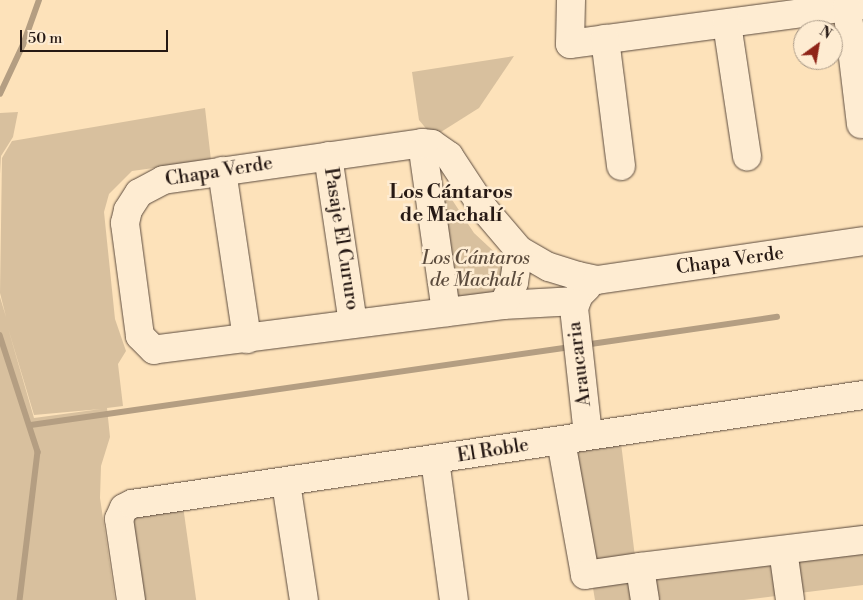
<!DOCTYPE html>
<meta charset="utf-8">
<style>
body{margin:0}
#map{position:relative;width:863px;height:600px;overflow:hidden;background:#fde2ba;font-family:"Libre Bodoni",serif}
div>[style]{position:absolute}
.green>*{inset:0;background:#d8c09e;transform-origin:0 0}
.stream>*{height:5.5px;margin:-2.75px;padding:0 2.75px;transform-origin:2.75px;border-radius:2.75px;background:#b49e82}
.roads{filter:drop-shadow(0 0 1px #5c4b3e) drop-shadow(0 0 1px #5c4b3e)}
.minor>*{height:28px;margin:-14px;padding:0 14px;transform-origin:14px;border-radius:14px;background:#feecd2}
span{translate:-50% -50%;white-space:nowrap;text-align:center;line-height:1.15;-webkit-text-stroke:5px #feecd2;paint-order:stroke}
.street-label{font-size:19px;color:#261914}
.park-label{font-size:19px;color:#5b4b3d;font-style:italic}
.neighbourhood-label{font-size:20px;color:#261914;font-weight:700}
.north{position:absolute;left:793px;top:20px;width:50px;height:50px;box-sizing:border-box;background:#feecd2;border:1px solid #a89886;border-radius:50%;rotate:32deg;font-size:14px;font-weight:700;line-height:20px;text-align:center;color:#261914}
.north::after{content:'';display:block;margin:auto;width:18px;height:22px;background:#8f2418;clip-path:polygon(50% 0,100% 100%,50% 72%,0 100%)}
.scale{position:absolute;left:20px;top:30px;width:148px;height:22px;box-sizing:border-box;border:2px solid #261914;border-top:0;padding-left:6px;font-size:15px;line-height:18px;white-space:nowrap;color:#261914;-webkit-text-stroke:4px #feecd2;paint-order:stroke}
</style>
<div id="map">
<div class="green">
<div style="clip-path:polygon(514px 56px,479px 108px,433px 137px,419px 120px,412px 72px)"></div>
<div style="clip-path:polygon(evenodd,205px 108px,211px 160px,132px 171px,109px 194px,104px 212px,115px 319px,126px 351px,118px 364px,123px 406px,107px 408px,110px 437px,101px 466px,100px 498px,115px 600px,0 600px,0 297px,6px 317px,0 293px,2px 158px,12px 141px,205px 108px,8px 328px,34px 415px,101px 409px,34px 418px,8px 328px)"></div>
<div style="clip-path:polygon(18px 112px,13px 137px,1px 156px,0 174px,0 113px)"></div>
<div style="clip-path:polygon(441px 183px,474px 233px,503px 260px,504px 271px,497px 291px,492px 293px,454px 299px)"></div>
<div style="clip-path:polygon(621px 443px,635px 557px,863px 525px,863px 585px,744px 600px,595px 600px,570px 450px)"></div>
<div style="left:183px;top:506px;width:95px;height:54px;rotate:82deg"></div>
</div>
<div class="stream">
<div style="left:0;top:94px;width:54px;rotate:-64.9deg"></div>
<div style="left:23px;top:45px;width:48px;rotate:-70.4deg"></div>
<div style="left:0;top:335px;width:123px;rotate:72deg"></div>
<div style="left:38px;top:452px;width:149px;rotate:96.9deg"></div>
<div style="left:584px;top:345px;width:195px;rotate:-8.3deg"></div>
<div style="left:31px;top:425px;width:545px;rotate:-8.23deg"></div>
</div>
<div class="roads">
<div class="minor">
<div style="left:571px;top:0;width:44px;rotate:91.3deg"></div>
<div style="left:570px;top:44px;width:296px;rotate:-7.6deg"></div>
<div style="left:847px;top:7px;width:118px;rotate:83.2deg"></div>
<div style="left:727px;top:24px;width:134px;rotate:81.4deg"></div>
<div style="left:605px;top:39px;width:128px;rotate:82.8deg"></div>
<div style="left:422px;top:143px;width:171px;rotate:81.9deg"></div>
<div style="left:328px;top:156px;width:169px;rotate:81.5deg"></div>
<div style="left:222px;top:171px;width:170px;rotate:81.5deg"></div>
<div style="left:587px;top:287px;width:11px;rotate:135deg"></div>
<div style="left:579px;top:295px;width:14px;rotate:111deg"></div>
<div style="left:574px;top:308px;width:128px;rotate:83.7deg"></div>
<div style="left:576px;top:301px;width:73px;rotate:176.9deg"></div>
<div style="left:503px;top:305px;width:352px;rotate:172.7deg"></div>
<div style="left:154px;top:350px;width:20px;rotate:-135deg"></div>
<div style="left:140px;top:336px;width:114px;rotate:-97.6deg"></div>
<div style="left:125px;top:223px;width:13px;rotate:-77deg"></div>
<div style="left:128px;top:210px;width:20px;rotate:-57deg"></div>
<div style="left:139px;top:193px;width:27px;rotate:-28deg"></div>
<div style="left:163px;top:180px;width:262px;rotate:-8.1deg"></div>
<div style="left:422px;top:143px;width:10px;rotate:6deg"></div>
<div style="left:432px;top:144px;width:21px;rotate:35deg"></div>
<div style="left:449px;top:156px;width:64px;rotate:56.6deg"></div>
<div style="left:484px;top:209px;width:54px;rotate:49.5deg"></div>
<div style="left:519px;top:250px;width:34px;rotate:30deg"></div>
<div style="left:549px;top:267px;width:30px;rotate:17deg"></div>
<div style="left:578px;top:276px;width:19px;rotate:12deg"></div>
<div style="left:597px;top:280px;width:269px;rotate:-8.3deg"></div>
<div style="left:503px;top:305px;width:25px;rotate:-64deg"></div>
<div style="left:514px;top:282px;width:32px;rotate:-81deg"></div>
<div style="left:561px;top:441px;width:136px;rotate:79.8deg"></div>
<div style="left:585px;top:575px;width:56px;rotate:-8.3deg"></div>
<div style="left:435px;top:460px;width:141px;rotate:82.3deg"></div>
<div style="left:286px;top:483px;width:118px;rotate:81.3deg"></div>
<div style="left:783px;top:550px;width:50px;rotate:82deg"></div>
<div style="left:131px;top:600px;width:82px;rotate:-98.4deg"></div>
<div style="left:119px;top:519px;width:12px;rotate:-66deg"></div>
<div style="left:124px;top:508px;width:9px;rotate:-27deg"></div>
<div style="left:132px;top:504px;width:739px;rotate:-8.48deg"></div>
<div style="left:645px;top:600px;width:33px;rotate:-99deg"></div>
<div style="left:640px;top:567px;width:225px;rotate:-6.9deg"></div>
</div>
</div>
<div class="street-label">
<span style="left:219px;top:172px;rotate:-9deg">Chapa Verde</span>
<span style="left:341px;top:239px;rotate:81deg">Pasaje El Cururo</span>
<span style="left:730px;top:261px;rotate:-8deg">Chapa Verde</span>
<span style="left:580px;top:364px;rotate:-97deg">Araucaria</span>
<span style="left:493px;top:451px;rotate:-9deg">El Roble</span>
</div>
<div class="park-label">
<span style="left:476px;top:270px">Los Cántaros<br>de Machalí</span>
</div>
<div class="neighbourhood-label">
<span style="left:451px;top:204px">Los Cántaros<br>de Machalí</span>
</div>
<div class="north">N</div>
<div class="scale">50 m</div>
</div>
